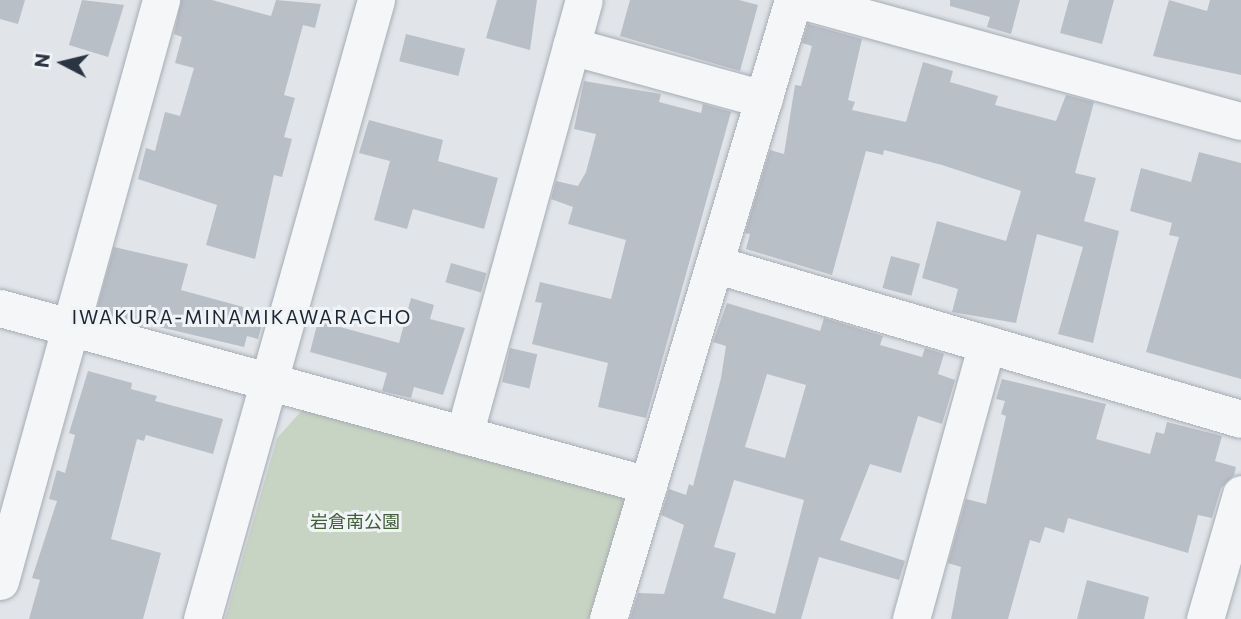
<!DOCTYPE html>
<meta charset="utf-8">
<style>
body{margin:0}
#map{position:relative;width:1241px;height:619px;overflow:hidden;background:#e1e5ea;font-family:Commissioner,"Noto Sans JP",sans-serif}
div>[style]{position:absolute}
.green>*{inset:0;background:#c8d4c3}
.building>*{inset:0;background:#b9bfc7;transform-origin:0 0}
.roads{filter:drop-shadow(0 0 2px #a6acb4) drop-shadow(0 0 2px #a6acb4)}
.minor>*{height:37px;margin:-18.5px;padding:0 18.5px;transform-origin:18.5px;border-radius:18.5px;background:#f4f6f8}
span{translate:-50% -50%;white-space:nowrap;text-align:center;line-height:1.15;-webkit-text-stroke:6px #f1f4f7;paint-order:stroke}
.park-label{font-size:18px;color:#415d37}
.neighbourhood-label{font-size:19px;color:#1c2533;letter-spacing:2px}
.north{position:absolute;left:28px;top:28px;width:70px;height:70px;-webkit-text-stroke:5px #f1f4f7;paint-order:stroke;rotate:277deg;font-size:19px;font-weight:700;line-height:28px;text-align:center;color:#2a3442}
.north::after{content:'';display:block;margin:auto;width:24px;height:32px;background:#2a3442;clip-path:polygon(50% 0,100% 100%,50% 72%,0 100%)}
</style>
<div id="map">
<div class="green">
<div style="clip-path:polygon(306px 406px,620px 490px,625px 503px,592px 619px,225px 619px,277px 438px)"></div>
</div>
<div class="building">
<div style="clip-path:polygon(0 0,25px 0,18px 24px,0 19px)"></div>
<div style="clip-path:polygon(82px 0,124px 5px,108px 57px,69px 45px)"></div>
<div style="clip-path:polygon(181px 0,212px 0,271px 16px,276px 0,321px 4px,315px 28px,303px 25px,284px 95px,295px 98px,284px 137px,292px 139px,282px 177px,274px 175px,255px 259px,206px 245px,217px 205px,138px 179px,146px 148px,155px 151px,165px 112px,180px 116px,194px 68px,175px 63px,182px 37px,174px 34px)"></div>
<div style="clip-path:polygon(497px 0,537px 0,530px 50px,486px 38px)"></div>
<div style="clip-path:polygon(630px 0,739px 0,758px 5px,740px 71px,620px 36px)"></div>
<div style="clip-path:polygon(950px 0,1020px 0,1011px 34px,987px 27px,990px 17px,950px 6px)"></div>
<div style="clip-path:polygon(1069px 0,1114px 0,1102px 44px,1060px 33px)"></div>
<div style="clip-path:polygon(1169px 0,1207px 11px,1210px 0,1241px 0,1241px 75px,1153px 56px)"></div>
<div style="clip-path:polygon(808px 24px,862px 39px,848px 100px,855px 102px,852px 110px,906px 122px,923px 62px,953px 71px,950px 82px,998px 96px,995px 105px,1056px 121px,1066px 95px,1094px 102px,1075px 173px,1096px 178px,1084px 221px,1119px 231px,1093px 343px,1058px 334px,1083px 247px,1037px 234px,1016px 323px,952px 312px,958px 289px,922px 278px,937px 221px,1006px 241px,1021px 191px,942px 165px,884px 150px,883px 155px,866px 151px,832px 275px,746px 249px,750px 234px,745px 233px,770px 150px,784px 154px,795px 85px,801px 86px,812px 46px,802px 43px)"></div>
<div style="left:406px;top:34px;width:61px;height:28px;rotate:14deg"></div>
<div style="clip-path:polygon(584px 81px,661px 94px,659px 102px,701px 113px,703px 104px,731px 112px,646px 418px,598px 407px,608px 363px,532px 344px,542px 303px,535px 302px,540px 282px,611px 299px,626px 240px,568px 224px,573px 207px,551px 199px,556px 181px,578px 186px,586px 172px,596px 134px,574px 129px)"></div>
<div style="clip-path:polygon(369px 120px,443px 140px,438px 161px,498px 178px,484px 229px,413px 209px,407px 229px,374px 220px,390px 161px,359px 153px)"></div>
<div style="clip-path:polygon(1199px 152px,1241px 163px,1241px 379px,1146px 352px,1179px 237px,1169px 235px,1172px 223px,1130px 211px,1141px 168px,1191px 182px)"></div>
<div style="clip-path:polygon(114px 247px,188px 264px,181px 290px,265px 313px,258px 339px,247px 336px,244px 347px,96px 312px)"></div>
<div style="left:891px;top:256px;width:30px;height:33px;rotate:15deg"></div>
<div style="left:451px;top:263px;width:37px;height:20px;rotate:16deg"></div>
<div style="clip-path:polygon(411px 298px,434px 305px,430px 319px,465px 328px,443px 395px,414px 387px,411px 398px,382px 391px,387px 373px,310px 352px,318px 321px,399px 343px)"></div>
<div style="clip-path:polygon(evenodd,727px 303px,820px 331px,824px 318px,883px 336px,880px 345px,922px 357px,925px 348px,944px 354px,938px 374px,955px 380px,942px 424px,918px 416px,901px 473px,870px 464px,840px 540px,905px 561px,899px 580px,819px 557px,801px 619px,630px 619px,638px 593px,664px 594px,684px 525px,661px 515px,669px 489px,686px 495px,689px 484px,693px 486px,721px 378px,726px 346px,713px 342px,727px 303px,767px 374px,806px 385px,785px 458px,745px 447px,767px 374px,727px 303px,734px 480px,804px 500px,775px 614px,723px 598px,736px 553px,714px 547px,734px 480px)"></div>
<div style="left:510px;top:348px;width:28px;height:35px;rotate:13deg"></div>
<div style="clip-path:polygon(88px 371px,132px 383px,131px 389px,157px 396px,155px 401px,223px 419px,213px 454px,146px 435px,144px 441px,137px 439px,111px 539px,161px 553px,143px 619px,29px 619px,40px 580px,32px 578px,57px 501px,49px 499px,57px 470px,65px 473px,75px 435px,69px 433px)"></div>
<div style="clip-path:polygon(1002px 379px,1106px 404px,1096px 439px,1150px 454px,1156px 432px,1164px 434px,1167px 422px,1222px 436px,1215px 461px,1236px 467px,1234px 475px,1221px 488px,1212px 518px,1198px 515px,1188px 553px,1068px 518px,1064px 533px,1045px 527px,1040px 543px,1030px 540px,1008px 619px,951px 619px,961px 567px,948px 563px,966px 499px,986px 504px,1006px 416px,1001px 414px,1005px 401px,996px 399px)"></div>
<div style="clip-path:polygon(1087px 580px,1149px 597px,1144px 619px,1077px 619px)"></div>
</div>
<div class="roads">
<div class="minor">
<div style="left:801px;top:0;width:456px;rotate:15.4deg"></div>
<div style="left:571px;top:46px;width:200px;rotate:15.4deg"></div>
<div style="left:714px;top:264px;width:549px;rotate:16.39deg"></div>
<div style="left:0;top:308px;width:672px;rotate:15.28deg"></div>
<div style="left:464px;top:435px;width:451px;rotate:-74.6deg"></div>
<div style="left:0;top:581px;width:603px;rotate:-74.51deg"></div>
<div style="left:202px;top:619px;width:643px;rotate:-74.3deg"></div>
<div style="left:608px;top:619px;width:646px;rotate:-73.36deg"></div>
<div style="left:911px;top:619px;width:285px;rotate:-74.6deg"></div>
<div style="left:1205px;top:619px;width:130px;rotate:-73.9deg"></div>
</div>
</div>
<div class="park-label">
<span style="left:355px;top:521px">岩倉南公園</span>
</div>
<div class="neighbourhood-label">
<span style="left:242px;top:317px">IWAKURA-MINAMIKAWARACHO</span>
</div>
<div class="north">N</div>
</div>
